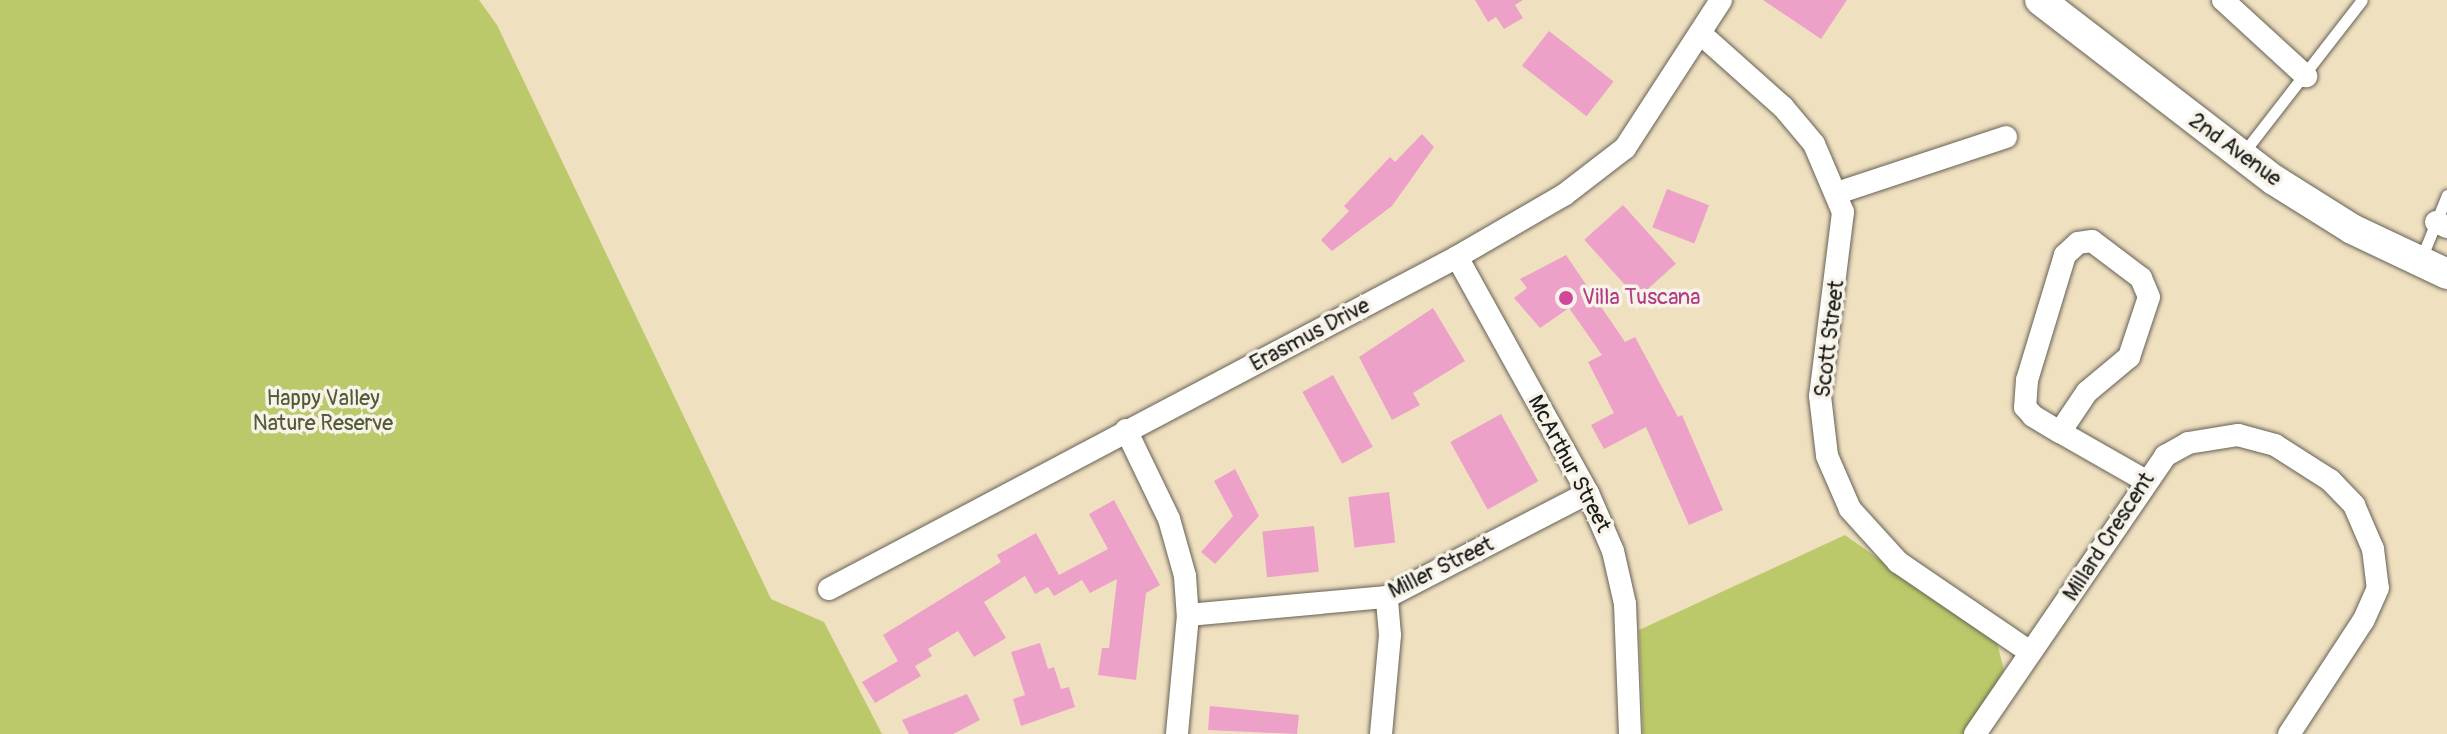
<!DOCTYPE html>
<style>
body{margin:0}
#map{position:relative;width:2447px;height:734px;overflow:hidden;background:#efe0c0;font-family:Pangolin,sans-serif}
div>[style]{position:absolute}
.green>*{inset:0;background:#bcc96a}
.building>*{inset:0;background:#eda1c9;transform-origin:0 0}
.roads{filter:drop-shadow(0 0 2px #666155) drop-shadow(0 0 2px #666155)}
.lane>*{height:11px;margin:-5.5px;padding:0 5.5px;transform-origin:5.5px;border-radius:5.5px;background:#fff}
.street>*{height:22px;margin:-11px;padding:0 11px;transform-origin:11px;border-radius:11px;background:#fff}
.secondary>*{height:30px;margin:-15px;padding:0 15px;transform-origin:15px;border-radius:15px;background:#fff}
.dots>*{width:22px;height:22px;translate:-50% -50%;box-sizing:border-box;border:4px solid #f7f3e8;border-radius:50%}
span{translate:-50% -50%;white-space:nowrap;text-align:center;line-height:1.15;-webkit-text-stroke:7px #f7f3e8;paint-order:stroke}
.street-label{font-size:22px;color:#1c1c1c}
.hotel-label{font-size:22px;color:#b23c85}
.left{translate:0 -50%;text-align:left}
.park-label{font-size:22px;color:#545937}
</style>
<div id="map">
<div class="green">
<div style="clip-path:polygon(0 0,479px 0,497px 25px,771px 599px,824px 622px,882px 734px,0 734px)"></div>
<div style="clip-path:polygon(1845px 535px,1997px 643px,2004px 670px,1965px 734px,1643px 734px,1639px 630px)"></div>
</div>
<div class="building">
<div style="clip-path:polygon(1475px 0,1523px 0,1515px 5px,1523px 18px,1504px 29px,1496px 17px,1488px 22px)"></div>
<div style="clip-path:polygon(1763px 0,1847px 0,1821px 39px)"></div>
<div style="left:1549px;top:31px;width:82px;height:44px;rotate:38deg"></div>
<div style="clip-path:polygon(1422px 134px,1434px 147px,1392px 206px,1332px 251px,1321px 240px,1349px 211px,1344px 206px,1390px 157px,1395px 162px)"></div>
<div style="left:1667px;top:189px;width:45px;height:41px;rotate:21deg"></div>
<div style="left:1623px;top:205px;width:79px;height:52px;rotate:48deg"></div>
<div style="clip-path:polygon(1566px 255px,1625px 342px,1635px 337px,1678px 417px,1682px 415px,1723px 510px,1689px 525px,1646px 427px,1604px 449px,1591px 425px,1614px 413px,1588px 362px,1602px 355px,1569px 308px,1540px 328px,1514px 298px,1527px 288px,1520px 279px)"></div>
<div style="clip-path:polygon(1433px 308px,1465px 361px,1413px 393px,1420px 405px,1392px 420px,1359px 357px)"></div>
<div style="left:1333px;top:375px;width:82px;height:35px;rotate:61deg"></div>
<div style="left:1501px;top:414px;width:77px;height:58px;rotate:61deg"></div>
<div style="clip-path:polygon(1235px 469px,1259px 516px,1215px 564px,1201px 552px,1233px 516px,1214px 481px)"></div>
<div style="left:1389px;top:492px;width:51px;height:41px;rotate:83deg"></div>
<div style="clip-path:polygon(1114px 500px,1160px 585px,1146px 593px,1136px 680px,1098px 675px,1102px 648px,1109px 648px,1117px 579px,1090px 593px,1082px 580px,1054px 596px,1048px 587px,1035px 594px,1025px 576px,984px 602px,1006px 638px,974px 657px,958px 631px,928px 649px,932px 656px,915px 666px,921px 676px,875px 703px,862px 682px,898px 661px,883px 635px,1001px 562px,997px 555px,1036px 533px,1059px 575px,1108px 549px,1089px 514px)"></div>
<div style="left:1314px;top:526px;width:46px;height:52px;rotate:84deg"></div>
<div style="clip-path:polygon(1040px 643px,1048px 669px,1054px 667px,1061px 689px,1069px 687px,1075px 707px,1021px 726px,1013px 699px,1025px 695px,1011px 652px)"></div>
<div style="clip-path:polygon(967px 694px,980px 720px,953px 734px,909px 734px,902px 720px)"></div>
<div style="clip-path:polygon(1210px 706px,1299px 715px,1297px 734px,1208px 730px)"></div>
</div>
<div class="roads">
<div class="lane">
<div style="left:2244px;top:152px;width:192px;rotate:-52.2deg"></div>
<div style="left:2421px;top:259px;width:69px;rotate:-67.9deg"></div>
</div>
<div class="street">
<div style="left:2223px;top:0;width:113px;rotate:42.5deg"></div>
<div style="left:1701px;top:34px;width:110px;rotate:41.7deg"></div>
<div style="left:1783px;top:107px;width:48px;rotate:50deg"></div>
<div style="left:1814px;top:144px;width:74px;rotate:66.9deg"></div>
<div style="left:1843px;top:212px;width:185px;rotate:97.1deg"></div>
<div style="left:1820px;top:396px;width:60px;rotate:83.3deg"></div>
<div style="left:1827px;top:456px;width:58px;rotate:66.5deg"></div>
<div style="left:1850px;top:509px;width:72px;rotate:47.8deg"></div>
<div style="left:1898px;top:562px;width:160px;rotate:34.3deg"></div>
<div style="left:1837px;top:193px;width:178px;rotate:-18.3deg"></div>
<div style="left:2436px;top:222px;width:12px;rotate:24deg"></div>
<div style="left:1457px;top:257px;width:270px;rotate:61deg"></div>
<div style="left:1588px;top:493px;width:63px;rotate:66.7deg"></div>
<div style="left:1613px;top:551px;width:54px;rotate:77.2deg"></div>
<div style="left:1625px;top:604px;width:130px;rotate:87.8deg"></div>
<div style="left:1126px;top:430px;width:99px;rotate:64.2deg"></div>
<div style="left:1169px;top:519px;width:59px;rotate:74.3deg"></div>
<div style="left:1185px;top:576px;width:39px;rotate:86deg"></div>
<div style="left:1188px;top:615px;width:120px;rotate:95.3deg"></div>
<div style="left:2060px;top:432px;width:48px;rotate:-56deg"></div>
<div style="left:2087px;top:392px;width:55px;rotate:-39.8deg"></div>
<div style="left:2129px;top:357px;width:63px;rotate:-71.6deg"></div>
<div style="left:2149px;top:297px;width:21px;rotate:-113deg"></div>
<div style="left:2141px;top:278px;width:61px;rotate:-142.9deg"></div>
<div style="left:2092px;top:241px;width:14px;rotate:172deg"></div>
<div style="left:2078px;top:243px;width:18px;rotate:137deg"></div>
<div style="left:2065px;top:255px;width:131px;rotate:106.9deg"></div>
<div style="left:2027px;top:380px;width:27px;rotate:94deg"></div>
<div style="left:2025px;top:407px;width:12px;rotate:48deg"></div>
<div style="left:2033px;top:416px;width:31px;rotate:31deg"></div>
<div style="left:2060px;top:432px;width:97px;rotate:29.7deg"></div>
<div style="left:829px;top:589px;width:710px;rotate:-27.86deg"></div>
<div style="left:1457px;top:257px;width:124px;rotate:-30.1deg"></div>
<div style="left:1564px;top:195px;width:77px;rotate:-37.6deg"></div>
<div style="left:1625px;top:148px;width:176px;rotate:-57deg"></div>
<div style="left:1188px;top:615px;width:200px;rotate:-5.2deg"></div>
<div style="left:1387px;top:597px;width:226px;rotate:-27.4deg"></div>
<div style="left:1381px;top:734px;width:99px;rotate:-84.8deg"></div>
<div style="left:1390px;top:635px;width:38px;rotate:-95deg"></div>
<div style="left:1975px;top:734px;width:337px;rotate:-55.6deg"></div>
<div style="left:2165px;top:456px;width:26px;rotate:-29deg"></div>
<div style="left:2188px;top:443px;width:51px;rotate:-9.1deg"></div>
<div style="left:2238px;top:435px;width:38px;rotate:15deg"></div>
<div style="left:2275px;top:445px;width:65px;rotate:32.5deg"></div>
<div style="left:2330px;top:480px;width:35px;rotate:46deg"></div>
<div style="left:2354px;top:505px;width:48px;rotate:66.6deg"></div>
<div style="left:2373px;top:549px;width:39px;rotate:83deg"></div>
<div style="left:2378px;top:588px;width:36px;rotate:114deg"></div>
<div style="left:2363px;top:621px;width:135px;rotate:123.2deg"></div>
</div>
<div class="secondary">
<div style="left:2040px;top:0;width:295px;rotate:37.6deg"></div>
<div style="left:2274px;top:180px;width:92px;rotate:32.1deg"></div>
<div style="left:2352px;top:229px;width:105px;rotate:25.3deg"></div>
</div>
</div>
<div class="dots">
<div style="left:1566px;top:298px;background:#d1479c"></div>
</div>
<div class="street-label">
<span style="left:2235px;top:150px;rotate:36deg">2nd Avenue</span>
<span style="left:1310px;top:335px;rotate:-28deg">Erasmus Drive</span>
<span style="left:1830px;top:339px;rotate:-83deg">Scott Street</span>
<span style="left:1569px;top:464px;rotate:62deg">McArthur Street</span>
<span style="left:2109px;top:537px;rotate:-57deg">Millard Crescent</span>
<span style="left:1441px;top:568px;rotate:-26deg">Miller Street</span>
</div>
<div class="hotel-label">
<span class="left" style="left:1582px;top:298px">Villa Tuscana</span>
</div>
<div class="park-label">
<span style="left:323px;top:411px">Happy Valley<br>Nature Reserve</span>
</div>
</div>
